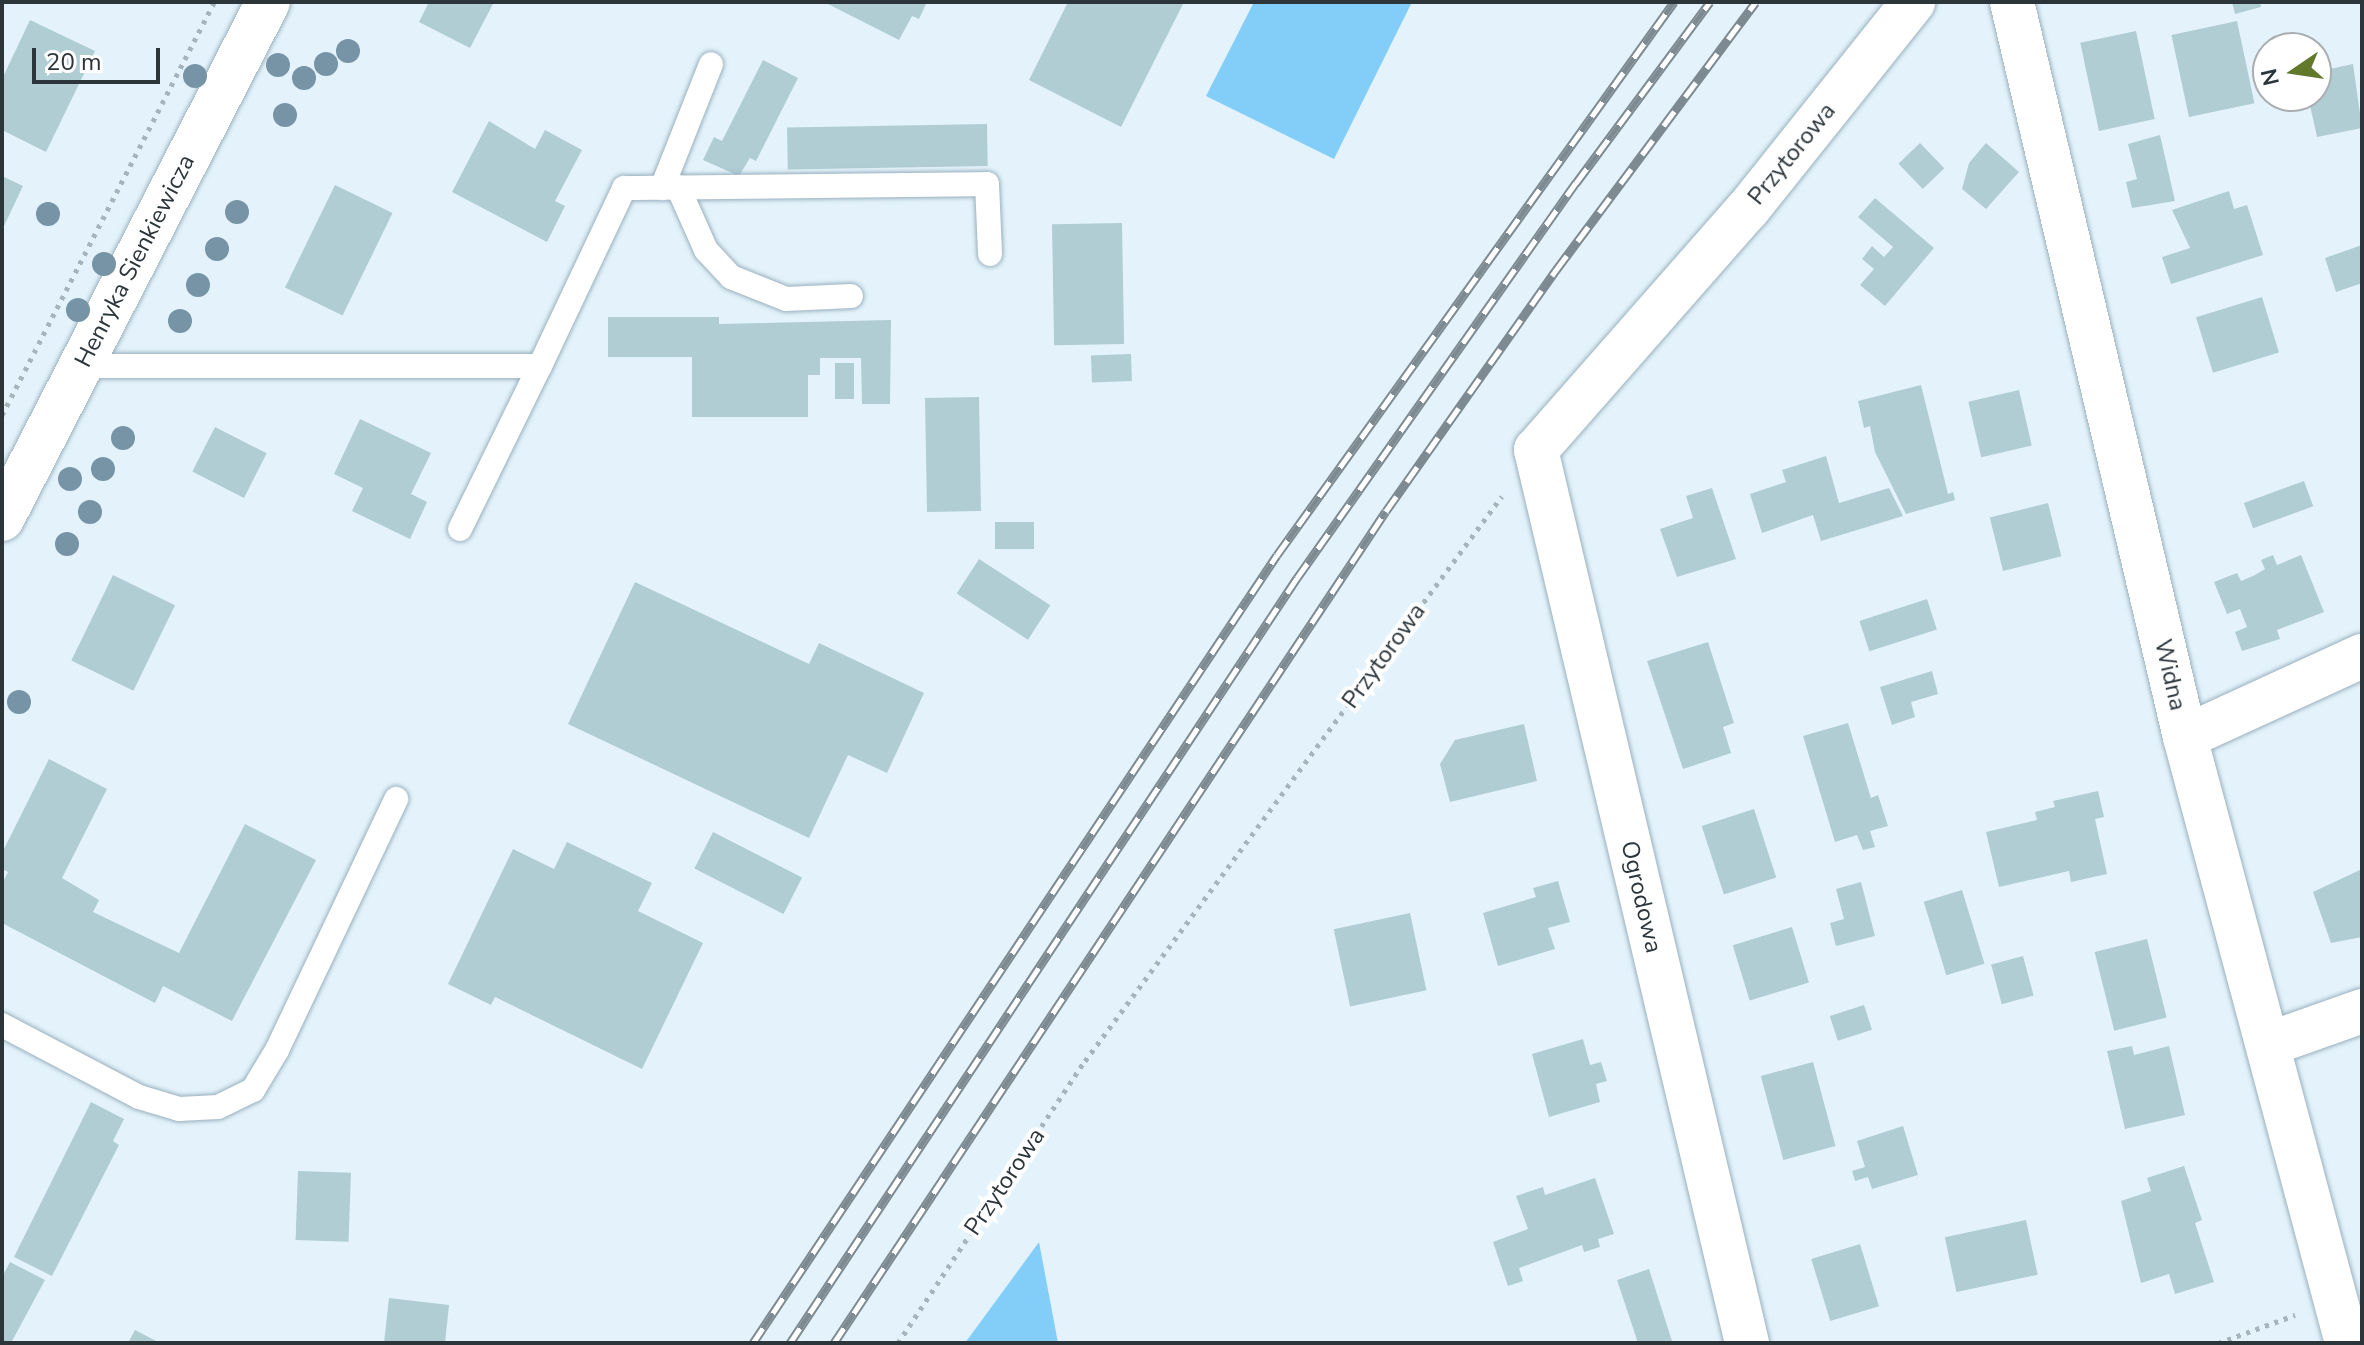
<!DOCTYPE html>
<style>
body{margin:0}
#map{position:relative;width:2364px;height:1345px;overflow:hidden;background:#e4f3fb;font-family:"Nunito Sans",sans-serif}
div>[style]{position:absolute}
.green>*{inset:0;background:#82cef9}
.building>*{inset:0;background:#b0cdd4;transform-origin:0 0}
.path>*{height:5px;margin-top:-2.5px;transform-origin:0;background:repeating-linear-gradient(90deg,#a6b4bb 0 4px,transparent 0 10px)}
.roads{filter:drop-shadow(0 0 2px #99b0be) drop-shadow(0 0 2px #99b0be)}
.lane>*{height:24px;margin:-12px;padding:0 12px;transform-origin:12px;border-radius:12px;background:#fff}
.street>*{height:44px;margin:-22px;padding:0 22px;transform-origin:22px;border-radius:22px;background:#fff}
.secondary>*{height:44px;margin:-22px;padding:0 22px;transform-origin:22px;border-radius:22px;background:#fff}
.rail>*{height:9px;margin-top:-4.5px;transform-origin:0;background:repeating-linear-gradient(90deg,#fff 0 18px,#7e8a91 0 36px);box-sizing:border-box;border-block:2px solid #7e8a91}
.trees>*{width:24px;height:24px;margin:-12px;border-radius:50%;background:#7694a5}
span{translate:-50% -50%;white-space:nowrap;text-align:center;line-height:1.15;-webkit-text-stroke:8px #fff;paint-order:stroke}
.street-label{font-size:24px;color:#2b353a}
.frame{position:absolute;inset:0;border:4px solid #2b353a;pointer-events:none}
.north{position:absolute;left:2252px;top:32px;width:80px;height:80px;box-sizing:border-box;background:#fff;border:2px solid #aaaeb0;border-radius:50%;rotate:257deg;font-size:22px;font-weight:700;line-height:32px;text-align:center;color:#2b353a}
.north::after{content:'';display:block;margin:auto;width:28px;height:36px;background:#62782a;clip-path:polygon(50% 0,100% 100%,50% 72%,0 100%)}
.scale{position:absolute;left:32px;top:48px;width:128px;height:36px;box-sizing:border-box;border:4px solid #2b353a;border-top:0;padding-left:10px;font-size:24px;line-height:28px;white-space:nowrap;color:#2b353a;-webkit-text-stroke:6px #fff;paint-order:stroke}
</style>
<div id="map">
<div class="green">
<div style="clip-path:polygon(1254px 2px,1412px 2px,1334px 159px,1206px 96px)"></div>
<div style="clip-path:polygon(1039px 1242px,1058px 1343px,965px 1343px)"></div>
</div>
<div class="building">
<div style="clip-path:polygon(429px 2px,494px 2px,470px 48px,419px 22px)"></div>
<div style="clip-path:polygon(824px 2px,927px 2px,919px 19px,912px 16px,899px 40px)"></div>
<div style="clip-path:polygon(1068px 2px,1184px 2px,1121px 127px,1029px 80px)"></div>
<div style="clip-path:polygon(2232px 2px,2260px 2px,2261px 7px,2235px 14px)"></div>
<div style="clip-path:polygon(30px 20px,95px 51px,46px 152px,2px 130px,2px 79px)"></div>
<div style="left:2237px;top:21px;width:84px;height:67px;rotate:78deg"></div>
<div style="left:2136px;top:31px;width:90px;height:57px;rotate:78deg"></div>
<div style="clip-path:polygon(763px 60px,798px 78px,756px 161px,750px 158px,739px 176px,703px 160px,714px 137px,722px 141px)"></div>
<div style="clip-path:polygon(2353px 64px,2362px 128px,2317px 137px,2308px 96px,2316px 96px,2316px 72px)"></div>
<div style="clip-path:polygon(489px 121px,535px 149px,545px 130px,582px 150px,555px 201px,565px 206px,547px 242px,452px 192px)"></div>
<div style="left:987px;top:124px;width:42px;height:200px;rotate:89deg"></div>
<div style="clip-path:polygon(2160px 135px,2175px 201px,2132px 208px,2126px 182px,2137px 179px,2128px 144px)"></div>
<div style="left:1920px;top:143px;width:35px;height:30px;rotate:46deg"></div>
<div style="clip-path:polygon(1986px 143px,2019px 172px,1986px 209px,1962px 189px,1969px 163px)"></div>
<div style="clip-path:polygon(2px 176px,23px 186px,2px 230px)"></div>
<div style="left:335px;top:185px;width:64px;height:114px;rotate:26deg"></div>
<div style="clip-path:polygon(2229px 191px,2234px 209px,2247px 205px,2263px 255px,2171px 284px,2162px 257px,2190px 248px,2172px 210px)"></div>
<div style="clip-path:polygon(1875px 198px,1934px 248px,1885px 306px,1860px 285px,1874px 269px,1862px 259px,1872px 246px,1884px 257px,1893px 247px,1858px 217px)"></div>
<div style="left:1122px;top:223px;width:121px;height:70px;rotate:89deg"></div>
<div style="clip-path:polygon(2362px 245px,2362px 283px,2336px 292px,2325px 258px)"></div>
<div style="left:2262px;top:297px;width:58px;height:69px;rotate:73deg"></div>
<div style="clip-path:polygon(608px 317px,719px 317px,719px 324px,891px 320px,890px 404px,862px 404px,861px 358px,820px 358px,820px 375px,808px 375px,808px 417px,692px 417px,692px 357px,608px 357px)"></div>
<div style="left:1131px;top:354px;width:27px;height:40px;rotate:88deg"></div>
<div style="left:835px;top:363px;width:19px;height:36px"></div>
<div style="clip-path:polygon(1921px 385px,1948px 494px,1953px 492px,1955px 500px,1906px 514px,1875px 452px,1870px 426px,1864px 428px,1858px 401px)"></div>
<div style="left:2019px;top:390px;width:57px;height:52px;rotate:77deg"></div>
<div style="left:979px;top:397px;width:114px;height:54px;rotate:89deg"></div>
<div style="clip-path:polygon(360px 419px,431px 453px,411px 494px,427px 502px,410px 539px,352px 511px,363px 488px,334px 474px)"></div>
<div style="left:215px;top:427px;width:58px;height:50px;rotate:27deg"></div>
<div style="clip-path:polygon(1826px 456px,1839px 503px,1889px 488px,1903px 516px,1821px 541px,1813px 515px,1762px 533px,1750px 494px,1786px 482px,1782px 470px)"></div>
<div style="left:2304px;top:481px;width:27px;height:64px;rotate:70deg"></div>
<div style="clip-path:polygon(1712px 488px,1736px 559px,1677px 577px,1660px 529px,1693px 518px,1686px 496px)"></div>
<div style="left:2048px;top:503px;width:55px;height:60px;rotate:76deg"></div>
<div style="left:995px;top:522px;width:39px;height:27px"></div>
<div style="clip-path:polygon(2273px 555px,2277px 565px,2301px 555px,2324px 612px,2277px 630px,2280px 639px,2242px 651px,2235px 632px,2247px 627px,2240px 609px,2227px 614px,2214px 582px,2237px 573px,2241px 581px,2255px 575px,2265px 569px,2261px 560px)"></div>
<div style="left:979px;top:559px;width:85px;height:41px;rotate:33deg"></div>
<div style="left:113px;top:575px;width:69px;height:95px;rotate:26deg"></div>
<div style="clip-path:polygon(635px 582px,809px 664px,819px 643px,924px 693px,887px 773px,848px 755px,809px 838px,568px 724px)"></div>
<div style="left:1927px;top:599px;width:32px;height:71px;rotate:72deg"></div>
<div style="clip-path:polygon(1708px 642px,1734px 723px,1723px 727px,1731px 753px,1683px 769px,1647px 661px)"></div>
<div style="clip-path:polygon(1932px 671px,1938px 694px,1911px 702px,1915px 717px,1892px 725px,1880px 687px)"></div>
<div style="clip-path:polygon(1848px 723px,1871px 798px,1878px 795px,1888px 826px,1870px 831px,1875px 847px,1863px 850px,1857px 835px,1835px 842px,1803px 736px)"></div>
<div style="clip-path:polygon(1524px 724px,1537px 781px,1450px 802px,1440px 764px,1455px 740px)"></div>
<div style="clip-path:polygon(49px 759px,107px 789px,62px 878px,99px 900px,93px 912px,179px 953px,245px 824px,316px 860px,232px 1021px,163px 986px,155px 1003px,2px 923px,2px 884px,8px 872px,2px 869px,2px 853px)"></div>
<div style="clip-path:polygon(2098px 791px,2104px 817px,2095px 819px,2107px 874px,2071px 882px,2069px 871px,1999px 887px,1986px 832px,2037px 820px,2035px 812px,2055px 807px,2053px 801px)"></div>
<div style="left:1754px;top:809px;width:72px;height:55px;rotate:72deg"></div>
<div style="left:713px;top:832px;width:100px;height:41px;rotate:27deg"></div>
<div style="clip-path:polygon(567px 842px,652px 883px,638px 911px,703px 943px,642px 1069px,495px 997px,491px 1005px,448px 984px,513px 849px,554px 869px)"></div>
<div style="clip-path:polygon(2362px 869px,2362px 937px,2331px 943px,2313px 892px)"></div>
<div style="clip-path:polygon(1558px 881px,1570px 922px,1548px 928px,1555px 949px,1498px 966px,1483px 913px,1536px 897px,1533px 888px)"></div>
<div style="clip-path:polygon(1861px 882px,1875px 936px,1836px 946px,1830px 923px,1844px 919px,1836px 889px)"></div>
<div style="left:1962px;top:890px;width:77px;height:40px;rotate:73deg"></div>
<div style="left:1410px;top:913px;width:79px;height:78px;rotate:78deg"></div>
<div style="left:1792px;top:927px;width:58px;height:62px;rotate:73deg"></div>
<div style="left:2147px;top:939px;width:81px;height:54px;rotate:76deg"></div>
<div style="left:2023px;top:956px;width:41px;height:33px;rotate:75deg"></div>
<div style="left:1864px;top:1005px;width:26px;height:36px;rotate:72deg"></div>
<div style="clip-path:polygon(1583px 1039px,1590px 1065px,1601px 1062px,1607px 1081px,1596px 1084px,1600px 1102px,1549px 1117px,1532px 1054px)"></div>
<div style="clip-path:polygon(2132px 1046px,2134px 1055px,2169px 1046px,2185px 1115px,2125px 1129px,2107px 1051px)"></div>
<div style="left:1813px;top:1062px;width:87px;height:54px;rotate:75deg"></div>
<div style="clip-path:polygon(91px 1102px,124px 1119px,113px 1141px,119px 1145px,52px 1276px,14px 1257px)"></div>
<div style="clip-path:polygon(1903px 1126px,1918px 1175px,1872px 1189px,1868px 1177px,1855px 1181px,1852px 1171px,1865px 1167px,1857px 1141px)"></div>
<div style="clip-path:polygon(2184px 1166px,2202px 1220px,2195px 1223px,2214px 1282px,2175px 1294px,2169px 1274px,2141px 1283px,2121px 1201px,2151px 1191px,2147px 1178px)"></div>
<div style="left:298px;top:1171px;width:53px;height:69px;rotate:2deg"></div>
<div style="clip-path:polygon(1595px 1178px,1614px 1234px,1598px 1239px,1600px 1247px,1584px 1252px,1582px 1245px,1519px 1268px,1523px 1281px,1508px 1286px,1493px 1242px,1528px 1229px,1516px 1196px,1543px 1187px,1545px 1195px)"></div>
<div style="left:2026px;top:1220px;width:56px;height:83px;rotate:78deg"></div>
<div style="left:1860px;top:1244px;width:65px;height:51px;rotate:73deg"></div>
<div style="clip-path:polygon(10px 1262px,45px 1280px,11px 1343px,2px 1343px,2px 1277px)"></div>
<div style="clip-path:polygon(1649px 1269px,1672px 1341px,1665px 1343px,1638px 1343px,1617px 1280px)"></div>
<div style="clip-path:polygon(389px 1298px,449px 1305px,445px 1343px,384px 1343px)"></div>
<div style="clip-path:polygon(135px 1330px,160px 1343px,128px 1343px)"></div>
</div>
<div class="path">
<div style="left:2px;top:415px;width:464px;rotate:-62.8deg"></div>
<div style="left:898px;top:1343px;width:338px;rotate:-56.5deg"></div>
<div style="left:1085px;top:1061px;width:702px;rotate:-53.57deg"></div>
<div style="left:2218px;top:1343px;width:82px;rotate:-20deg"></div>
</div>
<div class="roads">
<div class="lane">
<div style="left:678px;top:187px;width:69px;rotate:66deg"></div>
<div style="left:706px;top:250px;width:37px;rotate:47deg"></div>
<div style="left:731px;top:277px;width:59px;rotate:21.8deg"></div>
<div style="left:786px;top:299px;width:65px;rotate:-2.6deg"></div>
<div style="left:662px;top:188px;width:133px;rotate:-68.4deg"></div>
<div style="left:81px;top:366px;width:459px"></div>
<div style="left:540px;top:366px;width:197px;rotate:-64.7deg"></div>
<div style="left:624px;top:188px;width:363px;rotate:-0.6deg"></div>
<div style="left:987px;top:184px;width:70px;rotate:87.5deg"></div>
<div style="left:460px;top:529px;width:182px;rotate:-63.9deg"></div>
<div style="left:2px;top:1025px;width:155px;rotate:27.7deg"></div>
<div style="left:139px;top:1097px;width:42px;rotate:16.7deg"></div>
<div style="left:179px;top:1109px;width:39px;rotate:-3deg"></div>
<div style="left:218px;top:1107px;width:39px;rotate:-26deg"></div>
<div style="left:253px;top:1090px;width:47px;rotate:-59deg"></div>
<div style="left:277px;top:1050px;width:278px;rotate:-64.6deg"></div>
</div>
<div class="street">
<div style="left:2012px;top:2px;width:755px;rotate:76.76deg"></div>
<div style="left:2185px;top:737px;width:627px;rotate:75.03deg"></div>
<div style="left:2185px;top:737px;width:195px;rotate:-24.6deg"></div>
<div style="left:2269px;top:1044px;width:99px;rotate:-19.5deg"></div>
<div style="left:1747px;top:1343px;width:918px;rotate:-103.29deg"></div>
<div style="left:1536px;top:450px;width:321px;rotate:-48.7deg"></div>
<div style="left:1748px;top:209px;width:265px;rotate:-51.4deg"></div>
</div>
<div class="secondary">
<div style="left:2px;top:519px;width:581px;rotate:-62.77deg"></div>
</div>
</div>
<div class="rail">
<div style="left:753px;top:1343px;width:946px;rotate:-56.38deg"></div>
<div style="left:1277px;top:555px;width:681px;rotate:-54.33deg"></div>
<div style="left:790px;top:1343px;width:918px;rotate:-56.47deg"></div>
<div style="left:1297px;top:578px;width:484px;rotate:-54.8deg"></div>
<div style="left:1576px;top:183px;width:225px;rotate:-53.5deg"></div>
<div style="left:834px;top:1343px;width:998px;rotate:-56.44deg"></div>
<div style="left:1386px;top:511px;width:295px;rotate:-54.8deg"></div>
<div style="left:1556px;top:270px;width:334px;rotate:-53.3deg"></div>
</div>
<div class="trees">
<div style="left:348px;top:51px"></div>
<div style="left:326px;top:64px"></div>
<div style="left:278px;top:65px"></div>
<div style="left:195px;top:76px"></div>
<div style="left:304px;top:78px"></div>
<div style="left:285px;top:115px"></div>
<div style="left:237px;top:212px"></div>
<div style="left:48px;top:214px"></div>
<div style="left:217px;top:249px"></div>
<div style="left:104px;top:264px"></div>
<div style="left:198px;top:285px"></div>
<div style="left:78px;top:310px"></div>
<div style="left:180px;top:321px"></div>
<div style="left:123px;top:438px"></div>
<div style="left:103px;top:469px"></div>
<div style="left:70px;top:479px"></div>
<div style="left:90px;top:512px"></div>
<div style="left:67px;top:544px"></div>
<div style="left:19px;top:702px"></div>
</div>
<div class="street-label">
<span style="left:1792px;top:154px;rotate:-51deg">Przytorowa</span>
<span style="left:135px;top:261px;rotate:-63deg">Henryka Sienkiewicza</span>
<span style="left:1384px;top:656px;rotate:-54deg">Przytorowa</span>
<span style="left:2170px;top:675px;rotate:77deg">Widna</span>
<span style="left:1641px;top:897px;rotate:77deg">Ogrodowa</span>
<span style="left:1005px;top:1182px;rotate:-56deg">Przytorowa</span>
</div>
<div class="frame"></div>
<div class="north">N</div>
<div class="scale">20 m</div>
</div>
